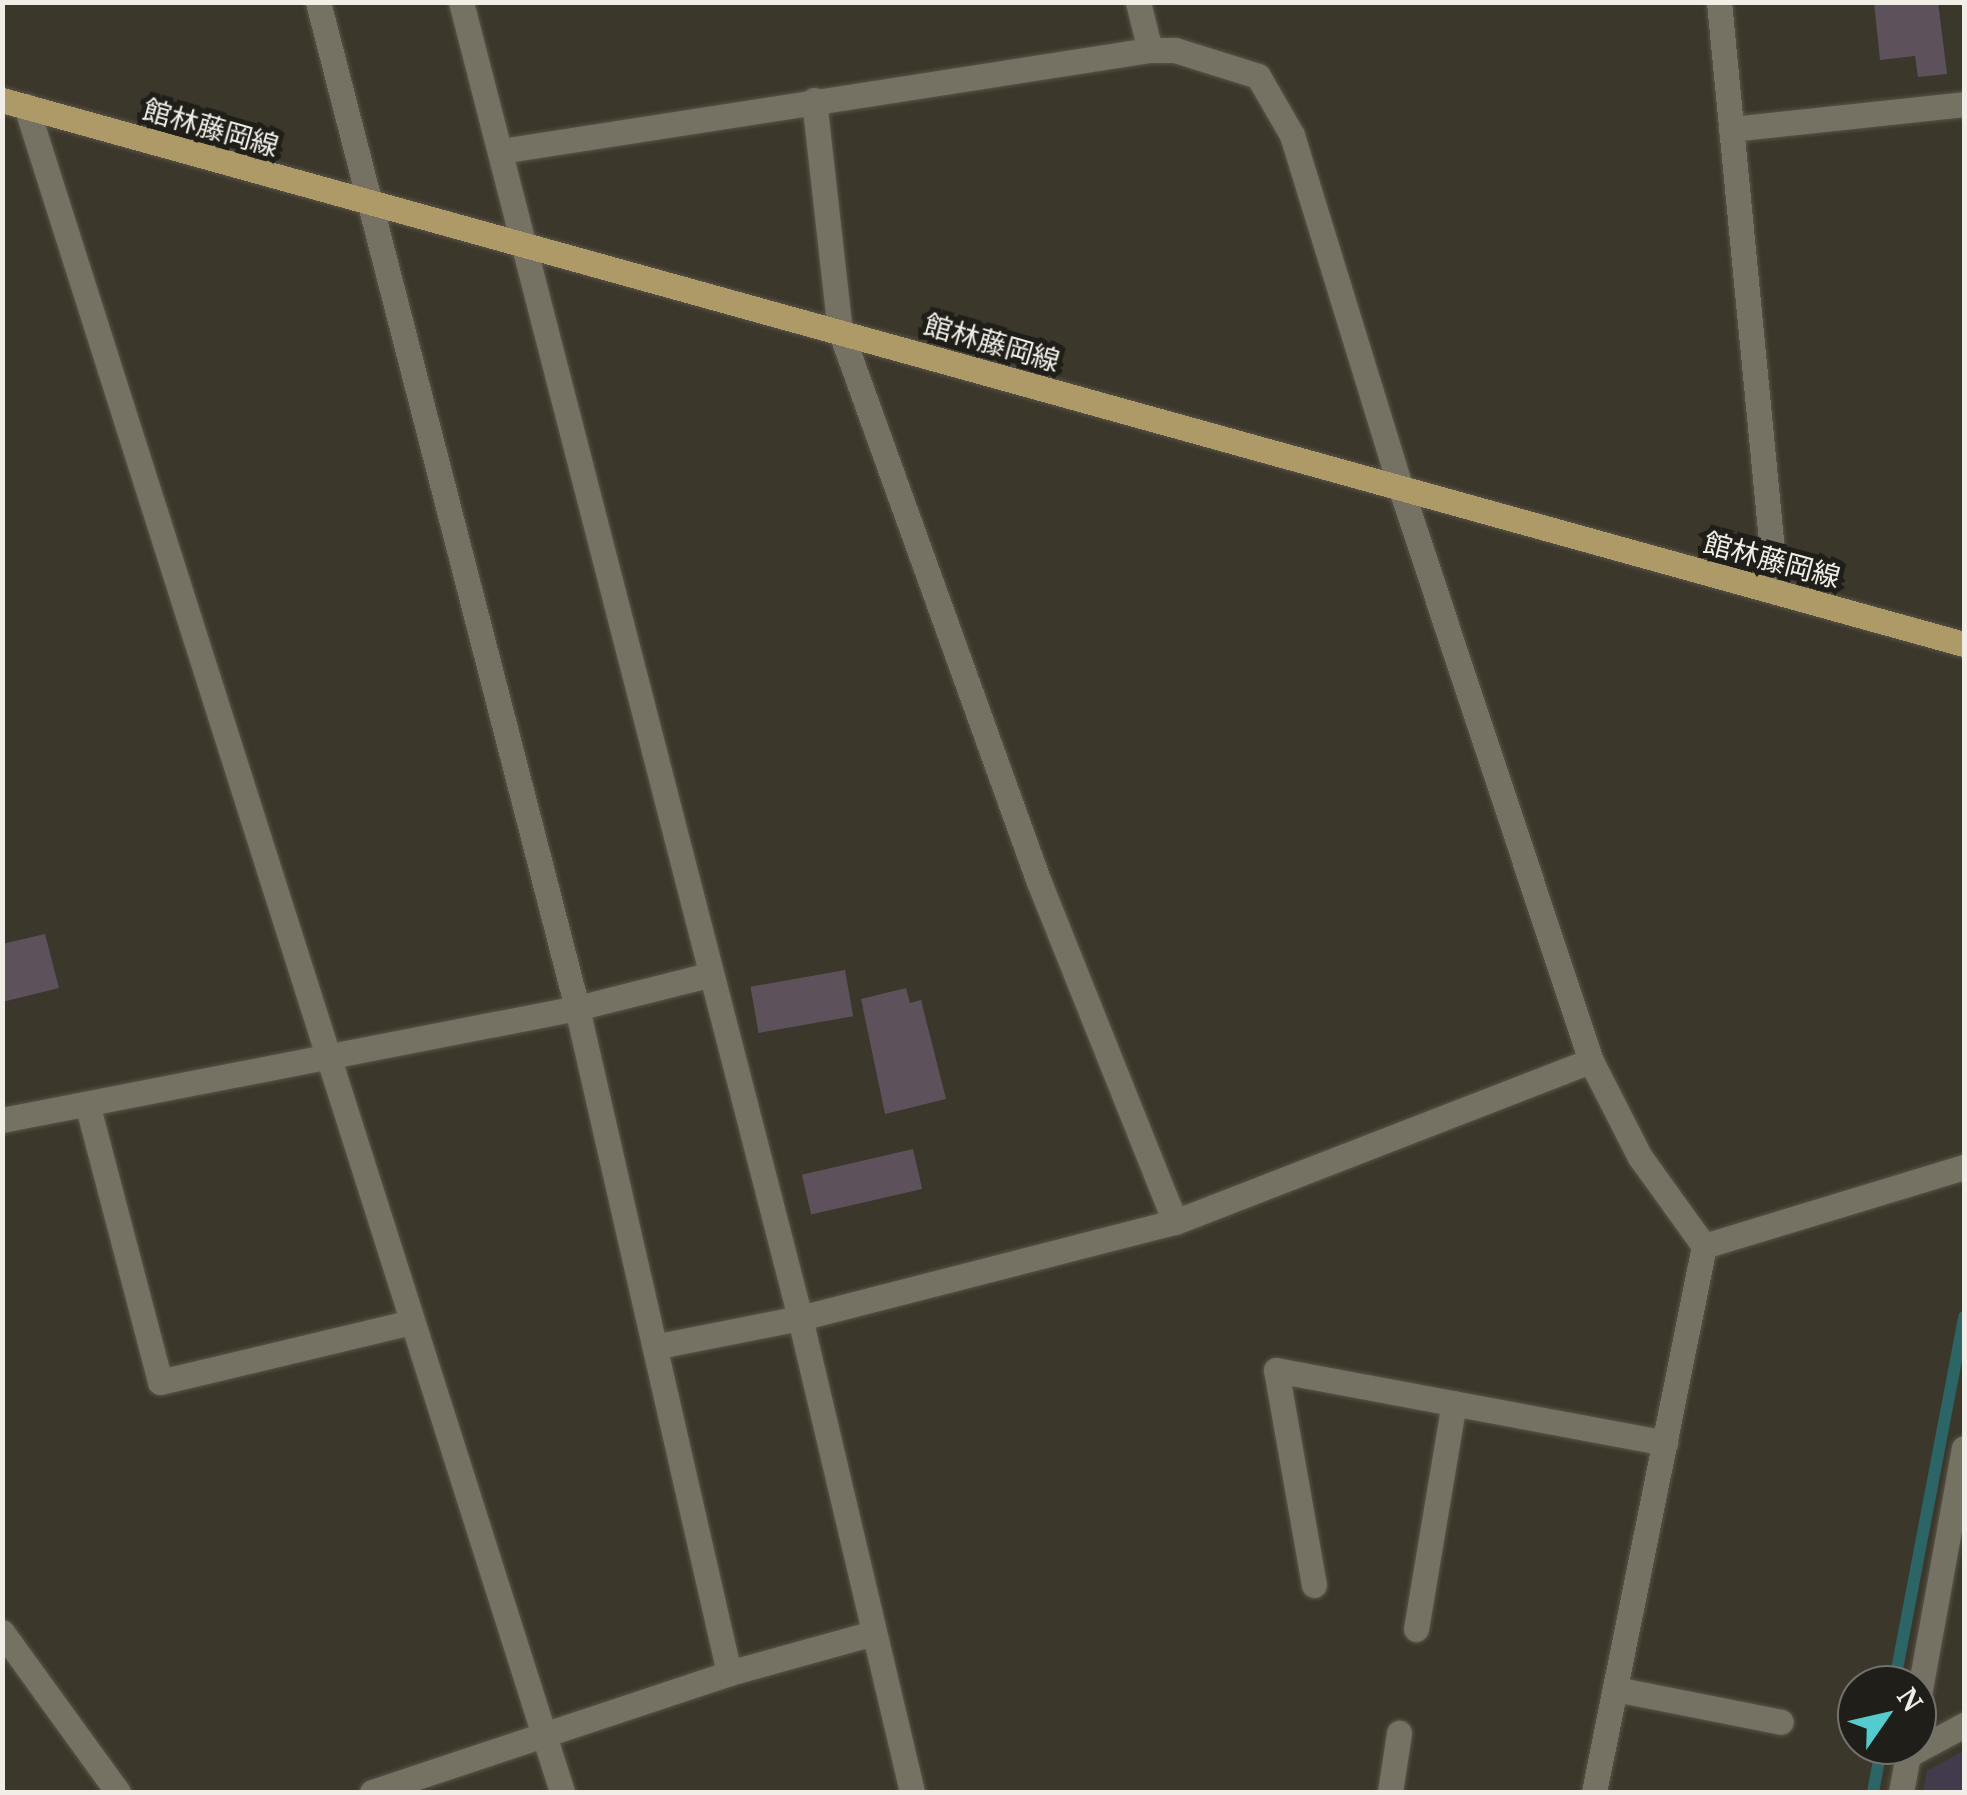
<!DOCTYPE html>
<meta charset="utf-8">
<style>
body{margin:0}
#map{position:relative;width:1967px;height:1795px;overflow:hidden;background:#3b372a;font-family:"PT Serif","Noto Sans JP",serif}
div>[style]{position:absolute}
.education>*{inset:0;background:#423b4c}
.stream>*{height:12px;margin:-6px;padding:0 6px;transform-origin:6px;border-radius:6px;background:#2c6566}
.building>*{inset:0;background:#5d525c;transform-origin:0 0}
.roads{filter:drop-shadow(0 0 2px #585449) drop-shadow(0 0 2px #585449)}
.minor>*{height:25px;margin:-12.5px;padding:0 12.5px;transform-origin:12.5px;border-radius:12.5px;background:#757163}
.major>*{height:25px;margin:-12.5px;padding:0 12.5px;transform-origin:12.5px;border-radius:12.5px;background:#ae9a67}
span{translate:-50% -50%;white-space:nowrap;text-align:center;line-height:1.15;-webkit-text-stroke:10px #201e19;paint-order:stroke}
.street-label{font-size:28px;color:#f0eee6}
.frame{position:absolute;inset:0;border:5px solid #f0eee6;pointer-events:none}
.north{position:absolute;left:1837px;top:1665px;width:100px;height:100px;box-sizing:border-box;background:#201e19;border:2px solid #73716b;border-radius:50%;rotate:56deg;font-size:28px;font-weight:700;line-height:40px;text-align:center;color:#f0eee6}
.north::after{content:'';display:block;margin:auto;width:35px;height:45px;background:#52cdcf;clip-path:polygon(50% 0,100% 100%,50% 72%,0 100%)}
</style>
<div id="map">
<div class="education">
<div style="clip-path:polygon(1964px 1751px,1964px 1792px,1923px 1792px,1927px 1771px)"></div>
</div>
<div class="stream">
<div style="left:1894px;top:1685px;width:375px;rotate:-79.2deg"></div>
<div style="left:1873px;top:1792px;width:48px;rotate:-79.2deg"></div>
</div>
<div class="building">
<div style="clip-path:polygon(1874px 2px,1938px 2px,1947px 74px,1918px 77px,1915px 56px,1880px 60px)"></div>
<div style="clip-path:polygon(45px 934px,59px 988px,2px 1002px,2px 944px)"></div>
<div style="left:845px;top:970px;width:47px;height:96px;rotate:80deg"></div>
<div style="clip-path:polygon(906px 988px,910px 1003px,921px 1000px,946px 1099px,885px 1114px,861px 999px)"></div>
<div style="left:913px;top:1149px;width:41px;height:114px;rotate:77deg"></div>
</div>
<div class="roads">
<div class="minor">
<div style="left:318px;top:2px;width:1039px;rotate:75.56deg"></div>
<div style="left:577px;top:1008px;width:682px;rotate:77.12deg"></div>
<div style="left:461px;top:2px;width:1359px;rotate:75.55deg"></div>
<div style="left:800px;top:1318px;width:487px;rotate:76.7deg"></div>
<div style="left:1138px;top:2px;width:49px;rotate:76deg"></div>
<div style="left:1719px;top:2px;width:593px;rotate:84.48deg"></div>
<div style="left:814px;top:100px;width:231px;rotate:83.6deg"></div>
<div style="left:840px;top:330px;width:587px;rotate:70.18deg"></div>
<div style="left:1039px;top:882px;width:366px;rotate:68.2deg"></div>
<div style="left:26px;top:106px;width:1769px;rotate:72.36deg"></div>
<div style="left:1731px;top:129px;width:234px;rotate:-6.1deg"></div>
<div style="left:501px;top:151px;width:657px;rotate:-8.85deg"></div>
<div style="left:1150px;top:50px;width:25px"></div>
<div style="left:1175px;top:50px;width:87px;rotate:17.4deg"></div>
<div style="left:1258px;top:76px;width:68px;rotate:60deg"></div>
<div style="left:1292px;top:135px;width:374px;rotate:72.9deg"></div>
<div style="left:1402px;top:492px;width:600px;rotate:71.63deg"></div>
<div style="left:1591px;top:1061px;width:108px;rotate:63deg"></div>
<div style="left:1640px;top:1157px;width:110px;rotate:54.3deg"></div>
<div style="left:1704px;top:1246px;width:272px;rotate:-16.9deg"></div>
<div style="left:88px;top:1107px;width:284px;rotate:75.3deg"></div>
<div style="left:160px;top:1382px;width:258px;rotate:-13.4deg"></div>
<div style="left:2px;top:1120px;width:586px;rotate:-11.02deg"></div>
<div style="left:577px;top:1008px;width:135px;rotate:-14.1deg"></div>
<div style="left:658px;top:1346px;width:145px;rotate:-11.2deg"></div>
<div style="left:800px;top:1318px;width:387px;rotate:-14.4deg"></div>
<div style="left:1175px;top:1222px;width:446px;rotate:-21.2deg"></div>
<div style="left:1314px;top:1585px;width:218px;rotate:-100deg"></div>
<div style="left:1276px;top:1370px;width:396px;rotate:10.6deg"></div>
<div style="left:1416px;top:1629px;width:229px;rotate:-80.5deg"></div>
<div style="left:2px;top:1632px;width:198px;rotate:54.1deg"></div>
<div style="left:1615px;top:1689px;width:169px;rotate:11.2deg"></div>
<div style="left:1917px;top:1706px;width:262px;rotate:-79.7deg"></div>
<div style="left:1908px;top:1755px;width:64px;rotate:-28.2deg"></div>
<div style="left:372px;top:1792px;width:376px;rotate:-18.4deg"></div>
<div style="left:729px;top:1673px;width:149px;rotate:-15.5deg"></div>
<div style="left:1390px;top:1792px;width:60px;rotate:-81.3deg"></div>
<div style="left:1594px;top:1792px;width:557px;rotate:-78.61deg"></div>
<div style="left:1901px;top:1792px;width:48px;rotate:-79.2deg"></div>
</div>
<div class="major">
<div style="left:2px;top:100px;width:2036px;rotate:15.5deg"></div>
</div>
</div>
<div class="street-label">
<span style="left:211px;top:128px;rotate:16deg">館林藤岡線</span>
<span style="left:992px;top:343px;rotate:16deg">館林藤岡線</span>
<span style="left:1772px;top:560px;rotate:15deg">館林藤岡線</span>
</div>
<div class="frame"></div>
<div class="north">N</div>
</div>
